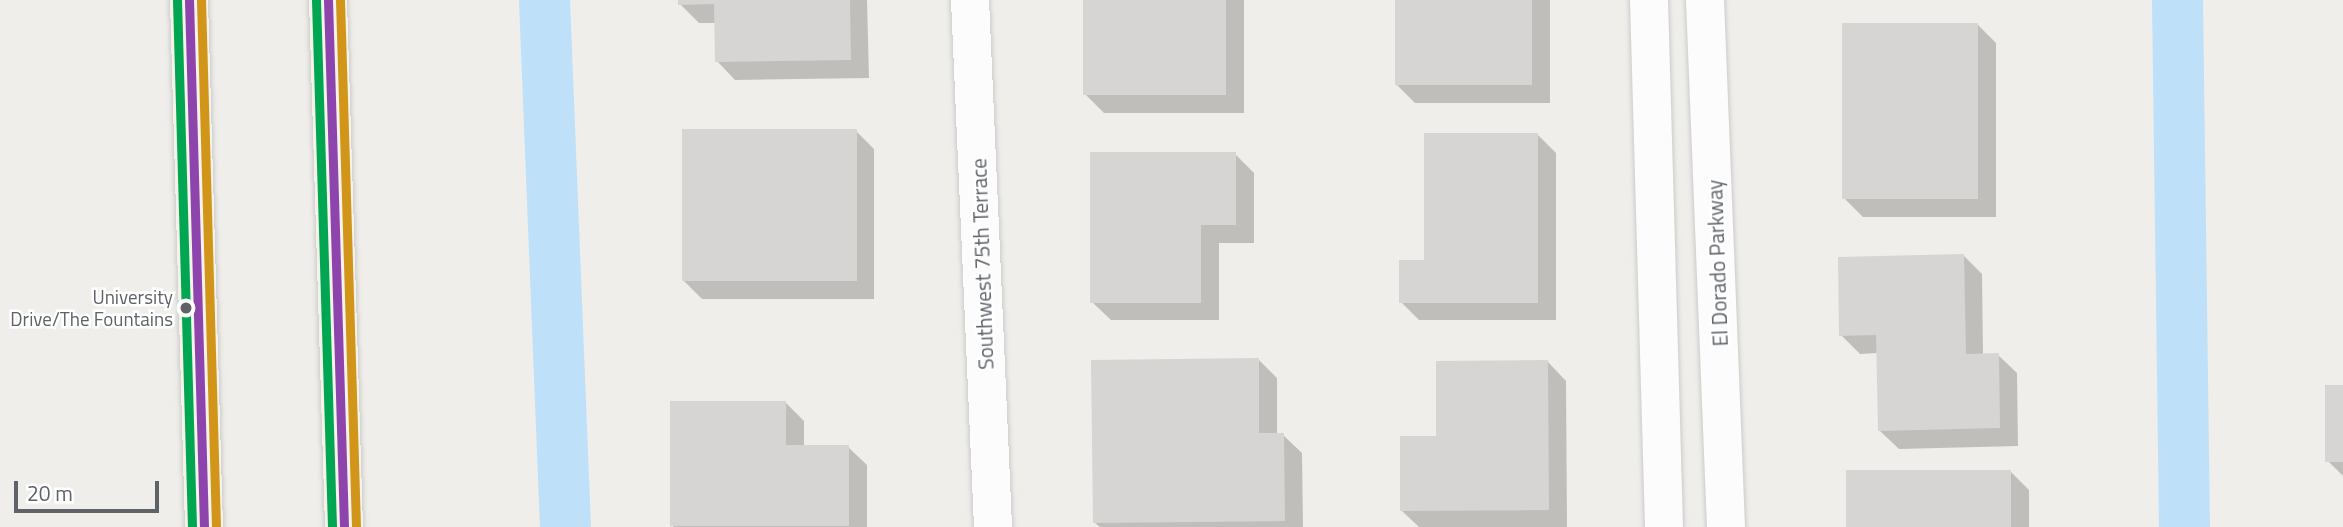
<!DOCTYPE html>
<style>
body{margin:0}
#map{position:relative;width:2343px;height:527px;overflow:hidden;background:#efeeea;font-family:"Titillium Web",sans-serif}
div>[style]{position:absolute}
.shadow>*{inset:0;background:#0003}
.canal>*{height:51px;margin:-25.5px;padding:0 25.5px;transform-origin:25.5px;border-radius:25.5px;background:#bfe0f9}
.building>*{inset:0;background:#d6d5d3;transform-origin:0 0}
.roads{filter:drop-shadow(0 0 2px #cbcccc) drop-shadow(0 0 2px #cbcccc)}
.street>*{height:38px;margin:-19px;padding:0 19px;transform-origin:19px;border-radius:19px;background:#fdfcfc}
.primary>*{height:38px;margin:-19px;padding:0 19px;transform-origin:19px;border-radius:19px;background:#f4f2e9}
.bus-1>*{height:9px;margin:-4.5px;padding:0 4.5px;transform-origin:4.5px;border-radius:4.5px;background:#8e44ad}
.bus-2>*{height:9px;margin:-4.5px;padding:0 4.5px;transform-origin:4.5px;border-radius:4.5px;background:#00a651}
.bus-3>*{height:9px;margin:-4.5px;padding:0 4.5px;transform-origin:4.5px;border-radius:4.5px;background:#d1951a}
.dots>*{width:19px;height:19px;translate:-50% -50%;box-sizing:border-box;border:4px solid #fff;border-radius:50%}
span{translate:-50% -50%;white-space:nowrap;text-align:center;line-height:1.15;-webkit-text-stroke:5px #fff;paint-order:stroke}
.bus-label{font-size:19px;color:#5f6368}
.right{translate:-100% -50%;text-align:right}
.street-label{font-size:21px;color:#5f6368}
.scale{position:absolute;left:14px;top:481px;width:145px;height:32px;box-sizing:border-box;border:4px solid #5f6368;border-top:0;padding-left:9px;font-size:21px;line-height:24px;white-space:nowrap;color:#5f6368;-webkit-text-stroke:5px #fff;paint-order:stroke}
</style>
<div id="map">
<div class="shadow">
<div style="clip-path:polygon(680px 0,867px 0,869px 78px,735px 80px,717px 61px,716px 23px,699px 23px,680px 4px)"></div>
<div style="clip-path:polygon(1085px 0,1244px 0,1244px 113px,1104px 113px,1085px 94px)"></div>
<div style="clip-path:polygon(1396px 0,1550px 0,1550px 103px,1415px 103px,1396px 84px)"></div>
<div style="clip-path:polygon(1977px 24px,1996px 43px,1996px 217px,1863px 217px,1844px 198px)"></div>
<div style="clip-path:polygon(856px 131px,874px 149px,874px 299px,702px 299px,683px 280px)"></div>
<div style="clip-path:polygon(1538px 135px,1556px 153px,1556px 320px,1419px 320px,1401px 302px,1426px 262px)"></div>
<div style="clip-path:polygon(1235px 154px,1254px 173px,1254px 243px,1219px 243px,1219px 320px,1111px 320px,1092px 302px)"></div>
<div style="clip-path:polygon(1963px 255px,1982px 274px,1983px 355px,1998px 355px,2017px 373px,2018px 446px,1899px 449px,1880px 431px,1878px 353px,1860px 354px,1841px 335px)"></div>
<div style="clip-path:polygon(1258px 359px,1277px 378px,1277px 435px,1283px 435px,1302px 453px,1303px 527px,1100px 527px,1095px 523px)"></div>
<div style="clip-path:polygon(1548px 362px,1566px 381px,1567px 527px,1419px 527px,1402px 511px,1438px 438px)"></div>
<div style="clip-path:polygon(2343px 386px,2343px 476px,2328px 461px)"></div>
<div style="clip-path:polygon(786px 403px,804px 421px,804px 447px,848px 447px,867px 465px,867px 527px,674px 527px,672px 525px)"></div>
<div style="clip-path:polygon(2010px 471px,2029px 490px,2029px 527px,1848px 527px)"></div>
</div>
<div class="canal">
<div style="left:544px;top:0;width:527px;rotate:87.72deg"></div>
<div style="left:2177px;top:0;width:527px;rotate:89.24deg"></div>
</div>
<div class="building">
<div style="clip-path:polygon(678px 0,850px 0,851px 60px,715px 62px,714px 4px,678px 5px)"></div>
<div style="left:1083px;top:0;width:143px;height:95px"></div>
<div style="left:1395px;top:0;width:137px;height:85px"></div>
<div style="left:1842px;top:23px;width:136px;height:176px"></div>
<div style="left:682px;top:129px;width:175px;height:152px"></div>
<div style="clip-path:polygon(1424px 133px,1538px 133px,1538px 303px,1399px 303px,1399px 260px,1424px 260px)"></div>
<div style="clip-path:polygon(1090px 152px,1236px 152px,1236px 225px,1201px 225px,1201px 303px,1090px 303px)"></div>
<div style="clip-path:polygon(1964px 254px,1966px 354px,1999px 353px,2000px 428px,1878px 431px,1876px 335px,1839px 336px,1838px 257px)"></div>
<div style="clip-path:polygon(1259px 358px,1259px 433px,1284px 433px,1285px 521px,1093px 523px,1091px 360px)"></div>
<div style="clip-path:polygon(1548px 360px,1549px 510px,1400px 511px,1400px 436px,1436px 436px,1436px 361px)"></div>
<div style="left:2325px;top:385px;width:18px;height:77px"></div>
<div style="clip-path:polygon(670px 401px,786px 401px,786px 445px,849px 445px,849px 526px,670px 526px)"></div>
<div style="left:1846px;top:470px;width:165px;height:57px"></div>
</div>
<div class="roads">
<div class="street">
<div style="left:970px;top:0;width:528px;rotate:87.5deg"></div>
<div style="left:1649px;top:0;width:527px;rotate:88.37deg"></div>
<div style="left:1705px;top:0;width:527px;rotate:87.72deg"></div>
</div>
<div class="primary">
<div style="left:189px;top:0;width:527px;rotate:88.37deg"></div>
<div style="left:328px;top:0;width:527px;rotate:88.26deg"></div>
</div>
</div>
<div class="bus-1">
<div style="left:189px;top:0;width:527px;rotate:88.37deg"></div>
<div style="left:328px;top:0;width:527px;rotate:88.26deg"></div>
</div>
<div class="bus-2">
<div style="left:177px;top:0;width:527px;rotate:88.37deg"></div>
<div style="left:316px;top:0;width:527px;rotate:88.26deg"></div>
</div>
<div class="bus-3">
<div style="left:201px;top:0;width:527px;rotate:88.37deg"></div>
<div style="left:340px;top:0;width:527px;rotate:88.26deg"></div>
</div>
<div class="dots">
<div style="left:186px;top:308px;background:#5f6368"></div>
</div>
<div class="bus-label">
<span class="right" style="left:173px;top:308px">University<br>Drive/The Fountains</span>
</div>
<div class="street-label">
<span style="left:1717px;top:263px;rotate:-92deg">El Dorado Parkway</span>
<span style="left:982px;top:264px;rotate:-92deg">Southwest 75th Terrace</span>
</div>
<div class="scale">20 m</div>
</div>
